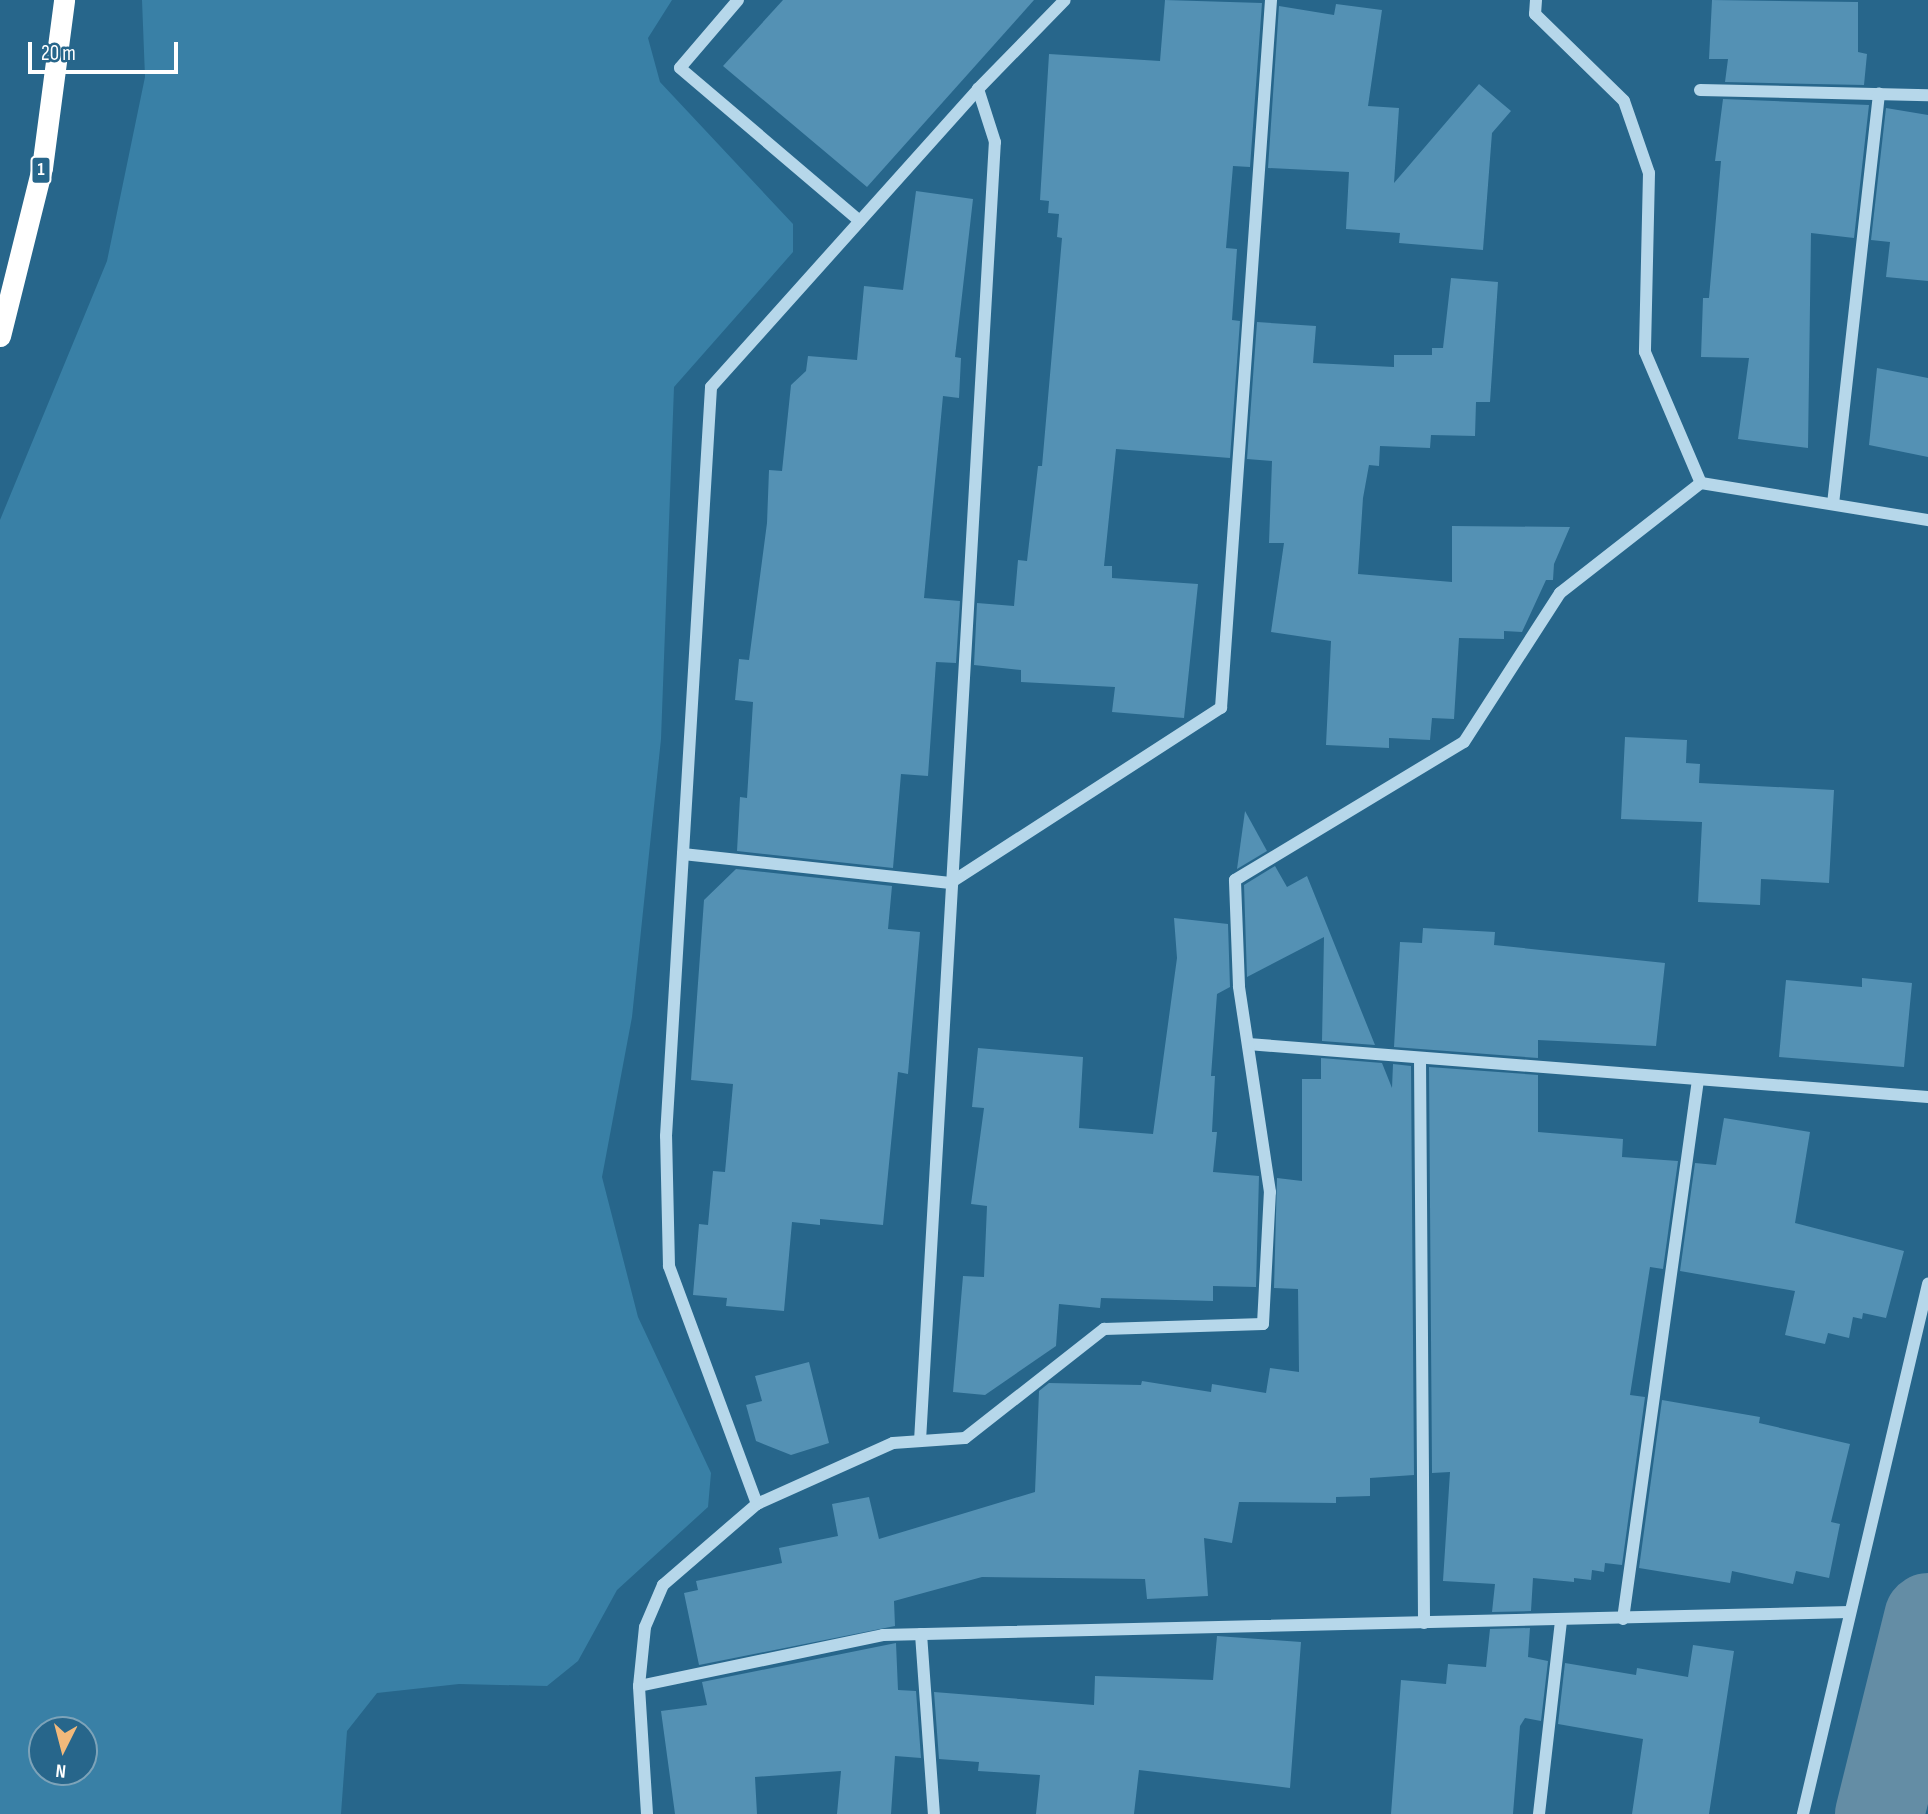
<!DOCTYPE html>
<style>
body{margin:0}
#map{position:relative;width:1928px;height:1814px;overflow:hidden;background:#27668b;font-family:"Sofia Sans Condensed",sans-serif}
div>[style]{position:absolute}
.green>*{inset:0;background:#3980a6}
.river>*{height:89px;margin:-44.5px;padding:0 44.5px;transform-origin:44.5px;border-radius:44.5px;background:#648da5}
.building>*{inset:0;background:#5491b4}
.minor>*{height:12px;margin:-6px;padding:0 6px;transform-origin:6px;border-radius:6px;background:#b6d7ea}
.highway>*{height:21px;margin:-10.5px;padding:0 10.5px;transform-origin:10.5px;border-radius:10.5px;background:#fff}
span{translate:-50% -50%;white-space:nowrap;text-align:center;line-height:1.15;-webkit-text-stroke:5px #27668b;paint-order:stroke}
.shield-label span{padding:2px 5px;background:#27668b;border:2px solid;border-radius:5px;-webkit-text-stroke-width:0}
.shield-label{font-size:18px;color:#fff;font-weight:700}
.north{position:absolute;left:28px;top:1716px;width:70px;height:70px;box-sizing:border-box;background:#27668b;border:2px solid #7da3b9;border-radius:50%;rotate:186deg;font-size:19px;font-weight:700;line-height:28px;text-align:center;color:#fff}
.north::after{content:'';display:block;margin:auto;width:24px;height:32px;background:#f2b97b;clip-path:polygon(50% 0,100% 100%,50% 72%,0 100%)}
.scale{position:absolute;left:28px;top:42px;width:150px;height:32px;box-sizing:border-box;border:4px solid #fff;border-top:0;padding-left:9px;font-size:21px;line-height:24px;white-space:nowrap;color:#fff;-webkit-text-stroke:5px #27668b;paint-order:stroke}
</style>
<div id="map">
<div class="green">
<div style="clip-path:polygon(evenodd,142px 0,672px 0,648px 38px,660px 82px,793px 224px,793px 252px,674px 387px,661px 739px,632px 1017px,602px 1177px,638px 1317px,711px 1473px,708px 1507px,617px 1590px,578px 1661px,547px 1686px,459px 1684px,377px 1693px,347px 1731px,341px 1814px,0 1814px,0 520px,107px 261px,145px 77px,142px 0,42px 1730px,84px 1730px,84px 1772px,42px 1772px,42px 1730px)"></div>
</div>
<div class="river">
<div style="left:1879px;top:1814px;width:203px;rotate:-76deg"></div>
</div>
<div class="building">
<div style="clip-path:polygon(783px 0,1034px 0,867px 187px,723px 66px)"></div>
<div style="clip-path:polygon(1165px 0,1262px 3px,1250px 167px,1233px 166px,1226px 248px,1237px 249px,1232px 320px,1240px 321px,1230px 458px,1116px 449px,1104px 566px,1112px 566px,1112px 578px,1198px 584px,1184px 718px,1112px 712px,1115px 687px,1021px 682px,1021px 670px,974px 665px,977px 603px,1014px 606px,1018px 560px,1027px 561px,1038px 466px,1042px 466px,1062px 238px,1057px 237px,1059px 214px,1048px 213px,1049px 201px,1040px 200px,1049px 54px,1160px 61px)"></div>
<div style="clip-path:polygon(1712px 0,1858px 2px,1858px 52px,1867px 54px,1864px 85px,1725px 82px,1728px 59px,1709px 59px)"></div>
<div style="clip-path:polygon(1336px 4px,1382px 10px,1368px 106px,1399px 108px,1394px 183px,1479px 84px,1511px 111px,1492px 133px,1483px 250px,1399px 243px,1400px 233px,1346px 229px,1349px 172px,1268px 168px,1279px 6px,1334px 15px)"></div>
<div style="clip-path:polygon(1723px 99px,1869px 105px,1854px 238px,1811px 233px,1808px 448px,1738px 439px,1749px 358px,1701px 357px,1703px 298px,1709px 298px,1721px 161px,1715px 161px)"></div>
<div style="clip-path:polygon(1886px 108px,1928px 115px,1928px 281px,1886px 277px,1890px 242px,1871px 240px)"></div>
<div style="clip-path:polygon(916px 191px,973px 199px,955px 357px,961px 358px,959px 398px,943px 396px,924px 598px,960px 601px,956px 663px,936px 662px,928px 776px,901px 774px,893px 868px,737px 851px,740px 797px,747px 798px,753px 702px,735px 700px,739px 659px,749px 660px,767px 523px,769px 470px,782px 471px,791px 385px,806px 371px,808px 356px,857px 360px,864px 286px,903px 290px)"></div>
<div style="clip-path:polygon(1451px 278px,1498px 282px,1490px 402px,1476px 402px,1475px 436px,1431px 435px,1430px 448px,1380px 446px,1379px 466px,1369px 465px,1363px 498px,1358px 574px,1452px 582px,1452px 526px,1570px 527px,1554px 564px,1553px 580px,1546px 580px,1522px 632px,1504px 631px,1504px 639px,1459px 638px,1454px 719px,1432px 718px,1430px 740px,1389px 738px,1389px 748px,1326px 745px,1331px 641px,1271px 632px,1284px 543px,1269px 543px,1272px 461px,1247px 459px,1257px 322px,1316px 326px,1313px 363px,1394px 367px,1394px 355px,1432px 355px,1432px 348px,1443px 348px)"></div>
<div style="clip-path:polygon(1877px 368px,1928px 378px,1928px 457px,1869px 445px)"></div>
<div style="clip-path:polygon(1625px 737px,1687px 740px,1686px 763px,1700px 764px,1699px 783px,1834px 790px,1829px 883px,1761px 879px,1760px 905px,1698px 902px,1702px 822px,1621px 819px)"></div>
<div style="clip-path:polygon(1245px 811px,1267px 851px,1237px 869px)"></div>
<div style="clip-path:polygon(1275px 866px,1287px 887px,1307px 876px,1375px 1045px,1322px 1041px,1324px 937px,1247px 977px,1244px 885px)"></div>
<div style="clip-path:polygon(736px 869px,892px 886px,888px 929px,920px 932px,908px 1074px,898px 1072px,883px 1225px,820px 1219px,820px 1225px,792px 1222px,784px 1311px,726px 1306px,727px 1298px,693px 1295px,699px 1224px,708px 1225px,713px 1171px,725px 1172px,733px 1084px,691px 1080px,704px 900px)"></div>
<div style="clip-path:polygon(1174px 918px,1228px 924px,1230px 987px,1217px 994px,1211px 1076px,1215px 1076px,1212px 1132px,1217px 1132px,1213px 1172px,1259px 1176px,1256px 1287px,1213px 1286px,1213px 1301px,1101px 1298px,1100px 1308px,1059px 1304px,1056px 1346px,985px 1395px,953px 1392px,963px 1276px,984px 1277px,987px 1206px,971px 1204px,984px 1108px,972px 1107px,978px 1048px,1083px 1057px,1079px 1128px,1153px 1134px,1177px 958px)"></div>
<div style="clip-path:polygon(1423px 928px,1495px 932px,1494px 945px,1665px 963px,1656px 1046px,1538px 1040px,1538px 1058px,1394px 1047px,1400px 942px,1422px 943px)"></div>
<div style="clip-path:polygon(1862px 978px,1912px 983px,1904px 1067px,1779px 1057px,1786px 980px,1862px 987px)"></div>
<div style="clip-path:polygon(1321px 1058px,1382px 1063px,1392px 1088px,1393px 1064px,1411px 1066px,1414px 1475px,1370px 1478px,1370px 1496px,1336px 1497px,1336px 1503px,1239px 1502px,1232px 1543px,1204px 1538px,1208px 1596px,1147px 1599px,1145px 1579px,982px 1577px,894px 1601px,895px 1626px,699px 1665px,684px 1593px,698px 1590px,696px 1581px,782px 1563px,779px 1548px,838px 1536px,832px 1504px,869px 1497px,879px 1539px,1035px 1492px,1039px 1391px,1049px 1383px,1141px 1385px,1142px 1381px,1211px 1392px,1212px 1384px,1266px 1393px,1270px 1368px,1299px 1372px,1298px 1289px,1274px 1288px,1277px 1178px,1302px 1181px,1302px 1079px,1321px 1079px)"></div>
<div style="clip-path:polygon(1429px 1067px,1538px 1075px,1538px 1132px,1623px 1139px,1622px 1157px,1678px 1161px,1663px 1269px,1650px 1267px,1630px 1395px,1645px 1397px,1622px 1565px,1605px 1563px,1604px 1572px,1592px 1570px,1591px 1580px,1574px 1578px,1574px 1582px,1533px 1578px,1531px 1611px,1492px 1612px,1495px 1584px,1443px 1581px,1450px 1472px,1432px 1473px)"></div>
<div style="clip-path:polygon(1724px 1118px,1810px 1132px,1795px 1223px,1904px 1251px,1886px 1318px,1863px 1313px,1862px 1319px,1853px 1317px,1849px 1338px,1828px 1333px,1825px 1344px,1785px 1335px,1795px 1291px,1680px 1271px,1695px 1163px,1716px 1165px)"></div>
<div style="clip-path:polygon(809px 1362px,829px 1443px,791px 1455px,756px 1441px,746px 1405px,762px 1401px,755px 1376px)"></div>
<div style="clip-path:polygon(1662px 1400px,1760px 1417px,1759px 1423px,1850px 1444px,1831px 1522px,1840px 1524px,1829px 1578px,1796px 1571px,1793px 1584px,1732px 1571px,1730px 1583px,1639px 1568px)"></div>
<div style="clip-path:polygon(1530px 1628px,1528px 1657px,1548px 1661px,1541px 1721px,1525px 1718px,1520px 1726px,1513px 1814px,1391px 1814px,1401px 1680px,1446px 1684px,1448px 1664px,1486px 1667px,1490px 1629px)"></div>
<div style="clip-path:polygon(1217px 1636px,1301px 1642px,1290px 1788px,1139px 1770px,1134px 1814px,1036px 1814px,1040px 1775px,978px 1771px,979px 1762px,939px 1759px,934px 1692px,1094px 1705px,1095px 1676px,1213px 1680px)"></div>
<div style="clip-path:polygon(896px 1643px,898px 1690px,916px 1691px,921px 1758px,895px 1756px,891px 1814px,837px 1814px,841px 1771px,755px 1777px,757px 1814px,675px 1814px,661px 1711px,707px 1705px,702px 1682px)"></div>
<div style="clip-path:polygon(1693px 1645px,1734px 1651px,1709px 1814px,1632px 1814px,1643px 1739px,1558px 1724px,1565px 1663px,1636px 1675px,1637px 1668px,1688px 1677px)"></div>
</div>
<div class="minor">
<div style="left:738px;top:0;width:89px;rotate:130.5deg"></div>
<div style="left:680px;top:68px;width:236px;rotate:40.4deg"></div>
<div style="left:1536px;top:0;width:14px;rotate:94deg"></div>
<div style="left:1535px;top:14px;width:124px;rotate:44.3deg"></div>
<div style="left:1624px;top:101px;width:76px;rotate:70.9deg"></div>
<div style="left:1649px;top:173px;width:179px;rotate:91.3deg"></div>
<div style="left:1645px;top:352px;width:142px;rotate:66.9deg"></div>
<div style="left:1701px;top:483px;width:230px;rotate:9.3deg"></div>
<div style="left:1700px;top:90px;width:228px;rotate:1.3deg"></div>
<div style="left:1833px;top:504px;width:413px;rotate:-83.6deg"></div>
<div style="left:683px;top:854px;width:269px;rotate:6.2deg"></div>
<div style="left:950px;top:883px;width:323px;rotate:-32.9deg"></div>
<div style="left:1221px;top:708px;width:710px;rotate:-85.96deg"></div>
<div style="left:1248px;top:1044px;width:682px;rotate:4.46deg"></div>
<div style="left:1420px;top:1058px;width:565px;rotate:89.59deg"></div>
<div style="left:920px;top:1441px;width:1301px;rotate:-86.7deg"></div>
<div style="left:995px;top:142px;width:56px;rotate:-107.8deg"></div>
<div style="left:757px;top:1504px;width:254px;rotate:-110.3deg"></div>
<div style="left:669px;top:1266px;width:130px;rotate:-91.3deg"></div>
<div style="left:666px;top:1136px;width:750px;rotate:-86.56deg"></div>
<div style="left:711px;top:387px;width:400px;rotate:-48.1deg"></div>
<div style="left:978px;top:89px;width:124px;rotate:-45.7deg"></div>
<div style="left:1623px;top:1619px;width:544px;rotate:-82.08deg"></div>
<div style="left:921px;top:1634px;width:180px;rotate:85.9deg"></div>
<div style="left:639px;top:1686px;width:249px;rotate:-11.8deg"></div>
<div style="left:883px;top:1635px;width:967px;rotate:-1.36deg"></div>
<div style="left:647px;top:1814px;width:128px;rotate:-93.6deg"></div>
<div style="left:639px;top:1686px;width:59px;rotate:-84.2deg"></div>
<div style="left:645px;top:1627px;width:46px;rotate:-66.8deg"></div>
<div style="left:663px;top:1585px;width:124px;rotate:-40.8deg"></div>
<div style="left:757px;top:1504px;width:149px;rotate:-24.2deg"></div>
<div style="left:893px;top:1443px;width:72px;rotate:-4deg"></div>
<div style="left:965px;top:1438px;width:177px;rotate:-38.1deg"></div>
<div style="left:1104px;top:1329px;width:159px;rotate:-1.8deg"></div>
<div style="left:1263px;top:1324px;width:132px;rotate:-87deg"></div>
<div style="left:1270px;top:1192px;width:208px;rotate:-98.6deg"></div>
<div style="left:1239px;top:986px;width:106px;rotate:-92.2deg"></div>
<div style="left:1235px;top:880px;width:267px;rotate:-31.1deg"></div>
<div style="left:1464px;top:742px;width:177px;rotate:-57.2deg"></div>
<div style="left:1560px;top:593px;width:179px;rotate:-38deg"></div>
<div style="left:1539px;top:1814px;width:194px;rotate:-83.5deg"></div>
<div style="left:1803px;top:1814px;width:545px;rotate:-76.73deg"></div>
</div>
<div class="highway">
<div style="left:0;top:336px;width:173px;rotate:-76deg"></div>
<div style="left:42px;top:168px;width:169px;rotate:-82.5deg"></div>
</div>
<div class="shield-label">
<span style="left:41px;top:170px">1</span>
</div>
<div class="north">N</div>
<div class="scale">20 m</div>
</div>
